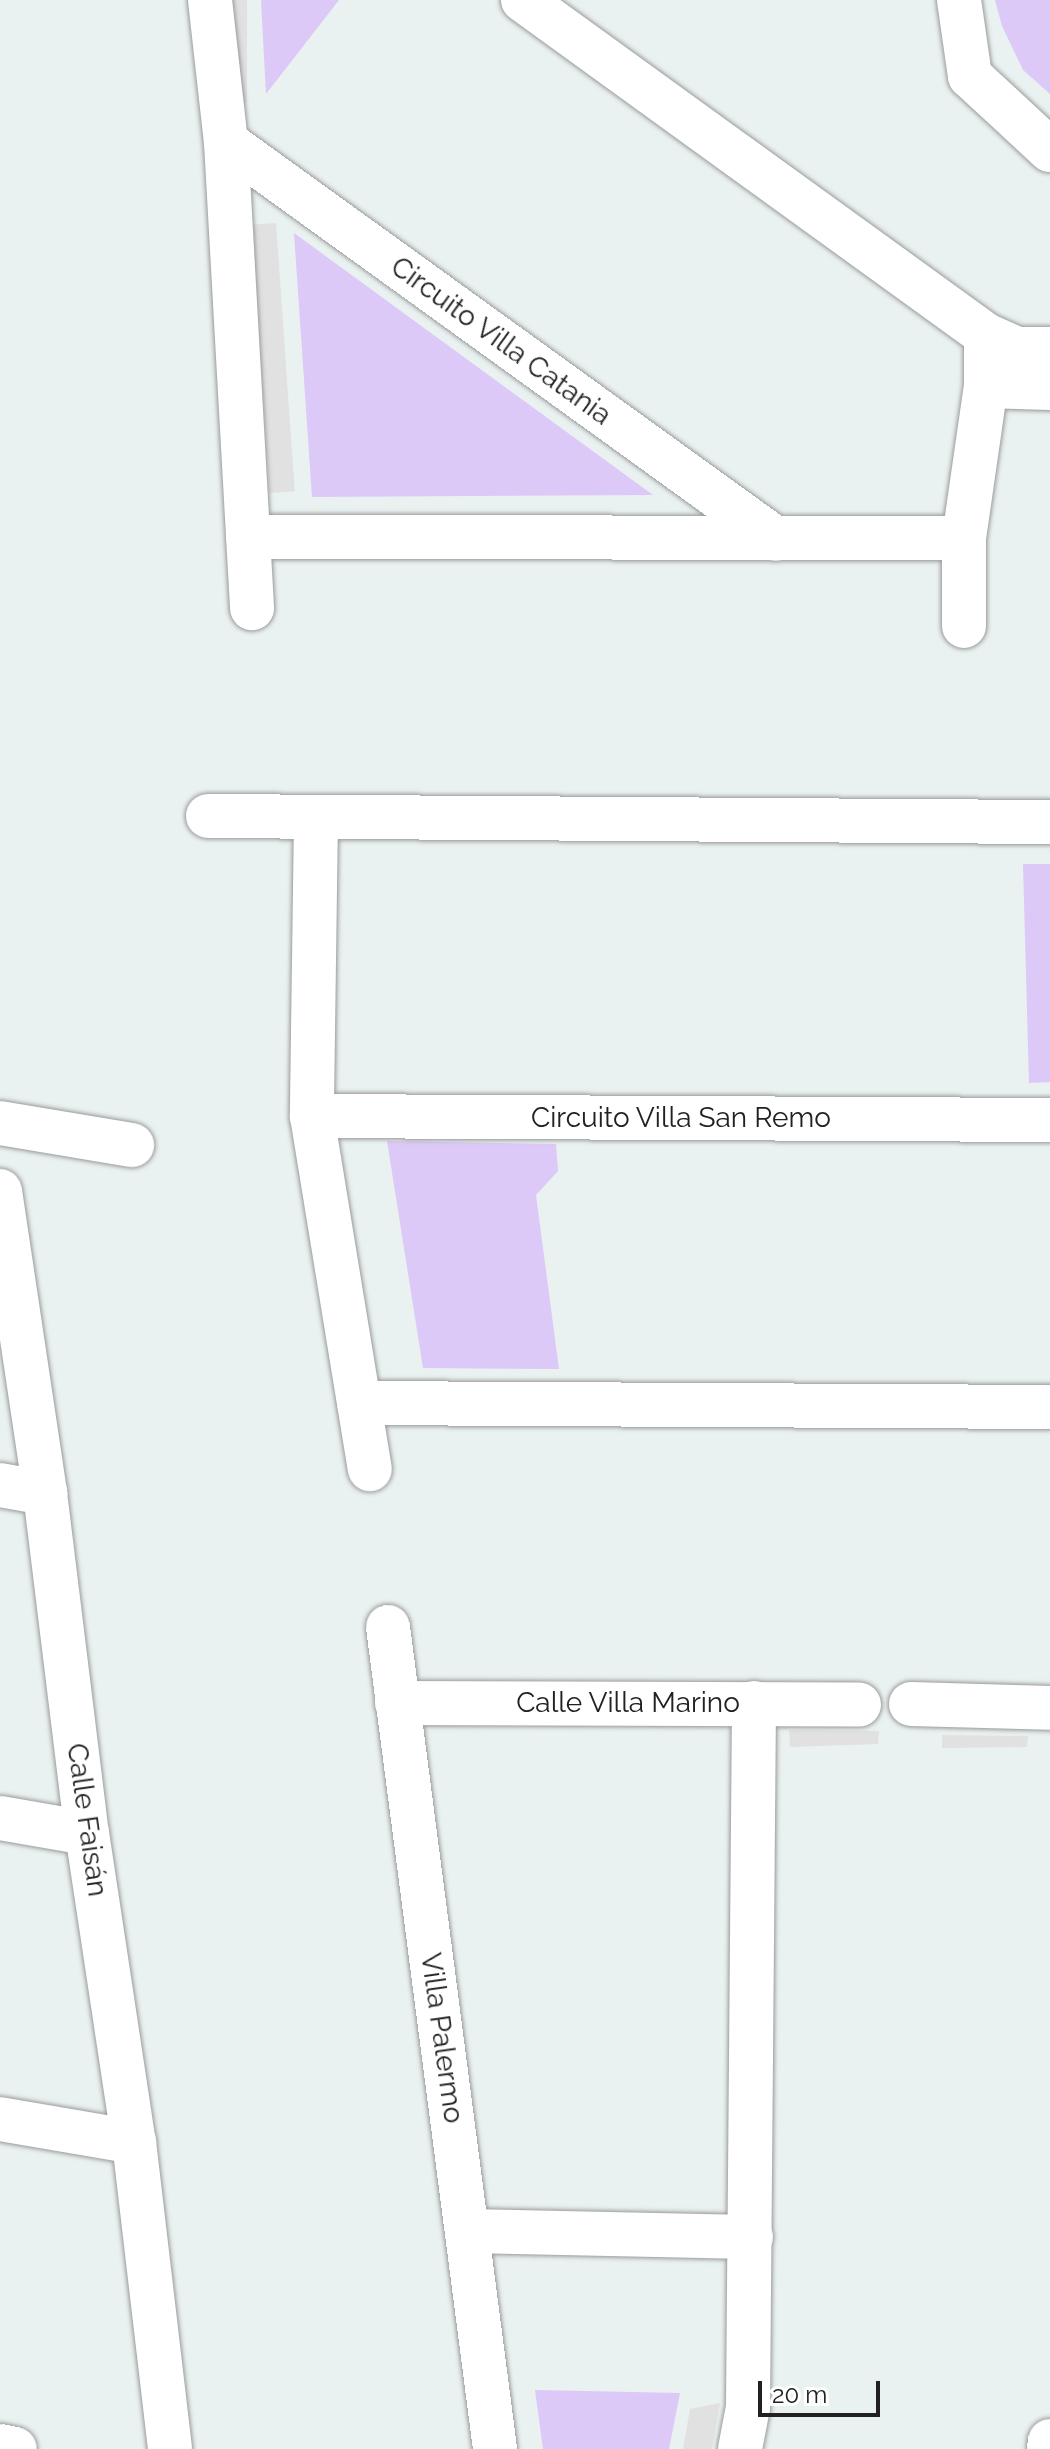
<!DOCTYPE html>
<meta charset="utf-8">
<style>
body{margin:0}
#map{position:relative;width:1050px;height:2449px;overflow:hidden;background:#e9f1f1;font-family:Raleway,sans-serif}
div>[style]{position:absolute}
.park>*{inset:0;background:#dcc9f7}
.parking>*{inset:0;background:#e1e1e1;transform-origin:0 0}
.roads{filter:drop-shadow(0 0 2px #9b9b9b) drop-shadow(0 0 2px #9b9b9b)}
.minor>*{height:44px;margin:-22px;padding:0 22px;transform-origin:22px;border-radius:22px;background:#fff}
span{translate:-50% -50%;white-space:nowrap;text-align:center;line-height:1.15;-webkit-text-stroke:6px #fff;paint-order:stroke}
.street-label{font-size:28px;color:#212121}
.scale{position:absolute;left:758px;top:2381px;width:122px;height:36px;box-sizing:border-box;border:4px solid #212121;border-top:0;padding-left:10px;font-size:24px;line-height:28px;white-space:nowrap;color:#212121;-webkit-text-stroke:6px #fff;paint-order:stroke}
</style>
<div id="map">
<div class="park">
<div style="clip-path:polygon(261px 0,339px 0,266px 94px)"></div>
<div style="clip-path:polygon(995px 0,1050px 0,1050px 94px,1023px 70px,1002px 26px)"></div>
<div style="clip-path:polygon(294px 233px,653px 495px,312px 497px)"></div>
<div style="clip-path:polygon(1023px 864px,1050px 864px,1050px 1082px,1029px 1083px)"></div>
<div style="clip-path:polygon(387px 1141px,556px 1144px,558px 1171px,536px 1195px,559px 1369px,423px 1368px)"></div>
<div style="clip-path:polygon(535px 2390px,680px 2393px,669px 2449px,543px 2449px)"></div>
</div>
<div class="parking">
<div style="left:224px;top:0;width:23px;height:103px"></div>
<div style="left:276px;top:223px;width:269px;height:25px;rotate:86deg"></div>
<div style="clip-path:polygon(789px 1730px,879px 1731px,878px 1744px,790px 1747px)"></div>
<div style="clip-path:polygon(942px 1735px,1028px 1736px,1027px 1747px,942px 1748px)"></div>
<div style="clip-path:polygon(720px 2403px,712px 2449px,683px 2449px,690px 2409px)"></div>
</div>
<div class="roads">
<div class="minor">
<div style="left:210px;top:0;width:143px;rotate:83.6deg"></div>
<div style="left:226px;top:142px;width:467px;rotate:86.8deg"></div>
<div style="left:523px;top:0;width:571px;rotate:35.89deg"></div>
<div style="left:986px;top:335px;width:35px;rotate:24deg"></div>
<div style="left:1018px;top:349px;width:32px"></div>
<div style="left:959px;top:0;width:77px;rotate:81.8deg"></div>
<div style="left:970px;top:76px;width:109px;rotate:42.8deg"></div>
<div style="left:226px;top:142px;width:678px;rotate:35.82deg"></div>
<div style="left:986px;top:386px;width:64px;rotate:1.8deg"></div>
<div style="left:248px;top:537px;width:716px;rotate:0.08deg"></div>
<div style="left:964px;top:626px;width:88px;rotate:-90deg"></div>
<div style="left:964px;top:538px;width:154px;rotate:-81.8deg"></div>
<div style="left:986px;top:386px;width:51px;rotate:-90deg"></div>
<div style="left:208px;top:816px;width:842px;rotate:0.41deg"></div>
<div style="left:316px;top:817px;width:299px;rotate:90.8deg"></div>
<div style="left:312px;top:1116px;width:358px;rotate:80.7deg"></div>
<div style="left:312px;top:1116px;width:738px;rotate:0.31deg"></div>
<div style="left:0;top:1123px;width:134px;rotate:9.5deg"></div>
<div style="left:0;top:1191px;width:305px;rotate:81.5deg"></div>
<div style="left:45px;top:1493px;width:343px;rotate:83deg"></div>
<div style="left:87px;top:1833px;width:313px;rotate:81.4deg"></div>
<div style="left:134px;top:2142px;width:309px;rotate:83.3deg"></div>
<div style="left:359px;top:1403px;width:691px;rotate:0.33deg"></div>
<div style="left:0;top:1485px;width:46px;rotate:10.1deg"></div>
<div style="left:388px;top:1627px;width:829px;rotate:82.58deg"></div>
<div style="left:397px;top:1703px;width:462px;rotate:0.2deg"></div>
<div style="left:911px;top:1704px;width:139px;rotate:1.6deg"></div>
<div style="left:0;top:1818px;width:88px;rotate:9.8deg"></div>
<div style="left:0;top:2119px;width:136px;rotate:9.7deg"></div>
<div style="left:467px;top:2231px;width:284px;rotate:1.2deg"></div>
<div style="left:0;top:2446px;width:15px;rotate:11deg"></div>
<div style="left:740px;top:2449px;width:43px;rotate:-79.2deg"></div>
<div style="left:748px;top:2407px;width:704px;rotate:-89.51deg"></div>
<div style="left:1049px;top:2449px;width:8px;rotate:-83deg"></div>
</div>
</div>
<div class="street-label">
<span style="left:501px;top:341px;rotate:36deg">Circuito Villa Catania</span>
<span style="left:681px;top:1118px">Circuito Villa San Remo</span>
<span style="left:628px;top:1703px">Calle Villa Marino</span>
<span style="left:87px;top:1820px;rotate:82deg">Calle Faisán</span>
<span style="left:442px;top:2038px;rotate:82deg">Villa Palermo</span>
</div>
<div class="scale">20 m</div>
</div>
